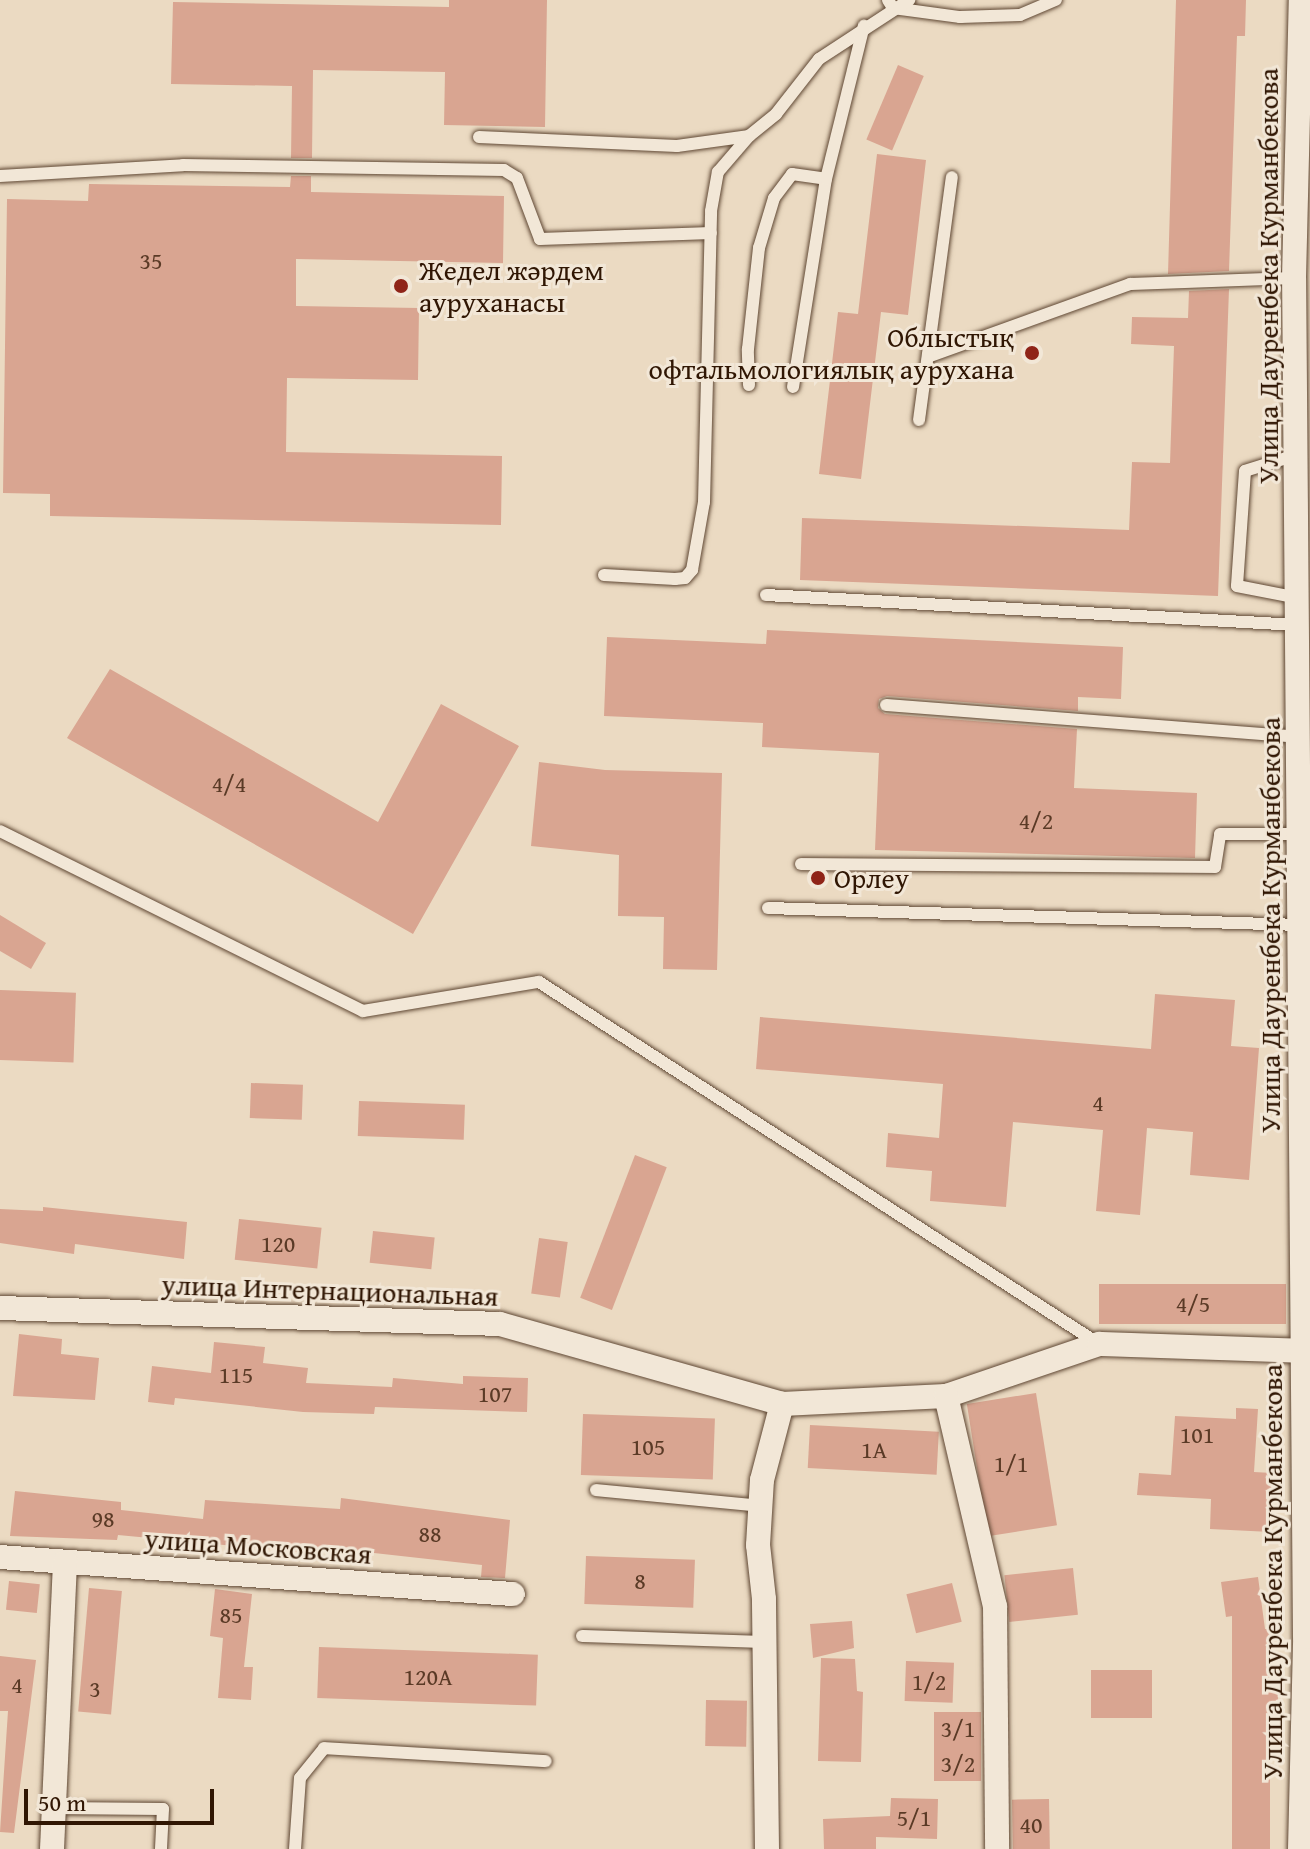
<!DOCTYPE html>
<meta charset="utf-8">
<style>
body{margin:0}
#map{position:relative;width:1310px;height:1849px;overflow:hidden;background:#ebdac2;font-family:"Gentium Book Plus",serif}
div>[style]{position:absolute}
.building>*{inset:0;background:#d9a591;transform-origin:0 0}
.roads{filter:drop-shadow(0 0 2px #5f4733) drop-shadow(0 0 2px #5f4733)}
.lane>*{height:12px;margin:-6px;padding:0 6px;transform-origin:6px;border-radius:6px;background:#f2e7d7}
.street>*{height:24px;margin:-12px;padding:0 12px;transform-origin:12px;border-radius:12px;background:#f2e7d7}
.dots>*{width:22px;height:22px;translate:-50% -50%;box-sizing:border-box;border:4px solid #f2e7d7;border-radius:50%}
span{translate:-50% -50%;white-space:nowrap;text-align:center;line-height:1.15;-webkit-text-stroke:6px #f2e7d7;paint-order:stroke}
.number-label{font-size:24px;color:#5a3a26}
.number-label span{-webkit-text-stroke-width:0}
.poi-label{font-size:28px;color:#301603}
.left{translate:0 -50%;text-align:left}
.right{translate:-100% -50%;text-align:right}
.street-label{font-size:28px;color:#301603}
.scale{position:absolute;left:24px;top:1789px;width:190px;height:36px;box-sizing:border-box;border:4px solid #301603;border-top:0;padding-left:10px;font-size:24px;line-height:28px;white-space:nowrap;color:#301603;-webkit-text-stroke:6px #f2e7d7;paint-order:stroke}
</style>
<div id="map">
<div class="building">
<div style="clip-path:polygon(449px 0,547px 0,545px 127px,444px 125px,445px 72px,313px 70px,312px 158px,291px 158px,292px 86px,171px 84px,173px 2px,449px 7px)"></div>
<div style="clip-path:polygon(1176px 0,1246px 0,1245px 36px,1237px 36px,1229px 271px,1168px 274px)"></div>
<div style="left:898px;top:65px;width:28px;height:81px;rotate:23deg"></div>
<div style="clip-path:polygon(877px 154px,926px 160px,908px 315px,881px 312px,861px 479px,819px 474px,838px 312px,858px 314px)"></div>
<div style="clip-path:polygon(291px 176px,311px 176px,311px 192px,504px 196px,503px 263px,296px 259px,296px 306px,419px 308px,418px 380px,287px 378px,286px 452px,502px 456px,501px 525px,50px 516px,50px 494px,3px 493px,7px 199px,88px 201px,89px 184px,290px 187px)"></div>
<div style="clip-path:polygon(1229px 289px,1218px 596px,800px 580px,802px 518px,1129px 530px,1132px 462px,1170px 463px,1174px 346px,1131px 344px,1132px 317px,1188px 318px,1189px 291px)"></div>
<div style="clip-path:polygon(767px 630px,1123px 647px,1121px 699px,1078px 697px,1078px 711px,887px 696px,879px 699px,878px 708px,885px 714px,1077px 729px,1074px 788px,1197px 793px,1195px 858px,875px 850px,879px 753px,762px 747px,763px 723px,604px 716px,607px 637px,766px 644px)"></div>
<div style="clip-path:polygon(110px 669px,378px 822px,441px 704px,519px 746px,413px 934px,67px 738px)"></div>
<div style="clip-path:polygon(539px 762px,605px 770px,722px 773px,717px 970px,663px 969px,664px 917px,618px 916px,619px 855px,531px 846px)"></div>
<div style="clip-path:polygon(0 915px,46px 943px,31px 969px,0 951px)"></div>
<div style="left:0;top:990px;width:76px;height:70px;rotate:2deg"></div>
<div style="clip-path:polygon(1155px 994px,1235px 1000px,1231px 1046px,1259px 1048px,1249px 1180px,1190px 1175px,1193px 1132px,1147px 1128px,1140px 1215px,1096px 1211px,1103px 1130px,1013px 1122px,1006px 1207px,930px 1201px,932px 1171px,886px 1167px,888px 1133px,939px 1138px,943px 1084px,756px 1069px,760px 1017px,1151px 1049px)"></div>
<div style="left:251px;top:1083px;width:52px;height:35px;rotate:2deg"></div>
<div style="left:359px;top:1101px;width:106px;height:35px;rotate:2deg"></div>
<div style="left:635px;top:1155px;width:34px;height:153px;rotate:21deg"></div>
<div style="clip-path:polygon(43px 1207px,187px 1222px,184px 1259px,75px 1244px,74px 1254px,0 1243px,0 1209px,43px 1211px)"></div>
<div style="left:239px;top:1219px;width:83px;height:41px;rotate:6deg"></div>
<div style="left:373px;top:1231px;width:62px;height:32px;rotate:6deg"></div>
<div style="left:539px;top:1238px;width:29px;height:56px;rotate:8deg"></div>
<div style="left:1286px;top:1284px;width:40px;height:187px;rotate:90deg"></div>
<div style="clip-path:polygon(19px 1334px,62px 1339px,61px 1354px,99px 1358px,95px 1400px,13px 1396px)"></div>
<div style="clip-path:polygon(214px 1342px,265px 1347px,263px 1363px,308px 1368px,306px 1383px,392px 1387px,393px 1378px,463px 1384px,463px 1376px,528px 1378px,527px 1412px,375px 1407px,374px 1414px,303px 1412px,175px 1398px,174px 1405px,148px 1402px,152px 1366px,211px 1373px)"></div>
<div style="left:1036px;top:1393px;width:134px;height:70px;rotate:81deg"></div>
<div style="clip-path:polygon(1236px 1408px,1258px 1409px,1254px 1472px,1274px 1473px,1271px 1532px,1210px 1529px,1211px 1499px,1137px 1495px,1139px 1473px,1171px 1475px,1175px 1416px,1236px 1419px)"></div>
<div style="left:583px;top:1414px;width:132px;height:61px;rotate:2deg"></div>
<div style="left:810px;top:1425px;width:129px;height:43px;rotate:3deg"></div>
<div style="clip-path:polygon(15px 1491px,121px 1502px,121px 1510px,203px 1519px,205px 1500px,340px 1509px,341px 1498px,510px 1520px,505px 1578px,481px 1577px,482px 1565px,320px 1547px,319px 1554px,118px 1535px,117px 1540px,10px 1536px)"></div>
<div style="left:586px;top:1556px;width:109px;height:48px;rotate:2deg"></div>
<div style="left:1073px;top:1568px;width:47px;height:69px;rotate:84deg"></div>
<div style="clip-path:polygon(1258px 1577px,1265px 1629px,1272px 1629px,1270px 1686px,1278px 1686px,1278px 1745px,1270px 1745px,1270px 1849px,1232px 1849px,1232px 1616px,1226px 1617px,1221px 1582px)"></div>
<div style="left:9px;top:1581px;width:31px;height:29px;rotate:6deg"></div>
<div style="left:952px;top:1583px;width:40px;height:47px;rotate:76deg"></div>
<div style="left:89px;top:1588px;width:33px;height:124px;rotate:5deg"></div>
<div style="clip-path:polygon(215px 1589px,252px 1594px,244px 1667px,253px 1667px,251px 1700px,218px 1698px,223px 1638px,210px 1636px)"></div>
<div style="clip-path:polygon(852px 1621px,854px 1648px,813px 1658px,810px 1624px)"></div>
<div style="left:319px;top:1647px;width:219px;height:51px;rotate:2deg"></div>
<div style="clip-path:polygon(0 1656px,36px 1660px,14px 1833px,0 1832px,8px 1711px,0 1711px)"></div>
<div style="clip-path:polygon(821px 1658px,855px 1659px,857px 1691px,863px 1692px,861px 1762px,818px 1761px)"></div>
<div style="left:906px;top:1661px;width:48px;height:40px;rotate:2deg"></div>
<div style="left:1091px;top:1670px;width:61px;height:48px"></div>
<div style="left:706px;top:1700px;width:41px;height:46px;rotate:1deg"></div>
<div style="left:934px;top:1712px;width:47px;height:69px"></div>
<div style="clip-path:polygon(891px 1798px,938px 1799px,937px 1839px,876px 1837px,876px 1849px,824px 1849px,823px 1819px,890px 1816px)"></div>
<div style="left:1049px;top:1799px;width:50px;height:37px;rotate:89deg"></div>
</div>
<div class="roads">
<div class="lane">
<div style="left:888px;top:0;width:9px;rotate:58deg"></div>
<div style="left:893px;top:8px;width:68px;rotate:7.7deg"></div>
<div style="left:960px;top:17px;width:60px;rotate:-1.9deg"></div>
<div style="left:1020px;top:15px;width:39px;rotate:-23deg"></div>
<div style="left:479px;top:137px;width:198px;rotate:2.6deg"></div>
<div style="left:677px;top:146px;width:73px;rotate:-7.9deg"></div>
<div style="left:749px;top:136px;width:35px;rotate:-39deg"></div>
<div style="left:776px;top:114px;width:70px;rotate:-52deg"></div>
<div style="left:819px;top:59px;width:108px;rotate:-33.2deg"></div>
<div style="left:0;top:176px;width:183px;rotate:-3.4deg"></div>
<div style="left:183px;top:165px;width:321px;rotate:0.9deg"></div>
<div style="left:504px;top:170px;width:15px;rotate:32deg"></div>
<div style="left:517px;top:178px;width:65px;rotate:69.3deg"></div>
<div style="left:540px;top:239px;width:171px;rotate:-2deg"></div>
<div style="left:930px;top:356px;width:213px;rotate:-19.8deg"></div>
<div style="left:1130px;top:284px;width:164px;rotate:-2.1deg"></div>
<div style="left:749px;top:385px;width:36px;rotate:-92deg"></div>
<div style="left:748px;top:349px;width:102px;rotate:-83.8deg"></div>
<div style="left:759px;top:248px;width:52px;rotate:-73.3deg"></div>
<div style="left:774px;top:198px;width:30px;rotate:-53deg"></div>
<div style="left:792px;top:174px;width:34px;rotate:8deg"></div>
<div style="left:793px;top:387px;width:211px;rotate:-81deg"></div>
<div style="left:826px;top:179px;width:158px;rotate:-76.1deg"></div>
<div style="left:919px;top:420px;width:245px;rotate:-82.3deg"></div>
<div style="left:1296px;top:455px;width:53px;rotate:162.6deg"></div>
<div style="left:1245px;top:471px;width:115px;rotate:94deg"></div>
<div style="left:1237px;top:586px;width:62px;rotate:11.1deg"></div>
<div style="left:604px;top:575px;width:71px;rotate:3.2deg"></div>
<div style="left:675px;top:579px;width:10px;rotate:-6deg"></div>
<div style="left:685px;top:578px;width:11px;rotate:-49deg"></div>
<div style="left:692px;top:570px;width:69px;rotate:-80deg"></div>
<div style="left:704px;top:502px;width:291px;rotate:-88.6deg"></div>
<div style="left:711px;top:211px;width:40px;rotate:-80deg"></div>
<div style="left:718px;top:172px;width:48px;rotate:-49.3deg"></div>
<div style="left:766px;top:595px;width:533px;rotate:3.23deg"></div>
<div style="left:886px;top:705px;width:413px;rotate:4.4deg"></div>
<div style="left:0;top:831px;width:405px;rotate:26.4deg"></div>
<div style="left:363px;top:1011px;width:178px;rotate:-9.4deg"></div>
<div style="left:539px;top:982px;width:667px;rotate:32.88deg"></div>
<div style="left:801px;top:864px;width:414px;rotate:0.4deg"></div>
<div style="left:1215px;top:867px;width:33px;rotate:-81deg"></div>
<div style="left:1220px;top:834px;width:79px"></div>
<div style="left:768px;top:908px;width:532px;rotate:1.83deg"></div>
<div style="left:596px;top:1490px;width:166px;rotate:5.5deg"></div>
<div style="left:582px;top:1636px;width:183px;rotate:1.9deg"></div>
<div style="left:54px;top:1808px;width:109px;rotate:0.5deg"></div>
<div style="left:163px;top:1809px;width:40px;rotate:92.9deg"></div>
<div style="left:295px;top:1849px;width:71px;rotate:-86deg"></div>
<div style="left:300px;top:1778px;width:38px;rotate:-51deg"></div>
<div style="left:324px;top:1748px;width:222px;rotate:3.4deg"></div>
</div>
<div class="street">
<div style="left:0;top:1308px;width:500px;rotate:1.83deg"></div>
<div style="left:500px;top:1324px;width:293px;rotate:15.8deg"></div>
<div style="left:782px;top:1404px;width:164px;rotate:-2.8deg"></div>
<div style="left:946px;top:1396px;width:162px;rotate:-18.8deg"></div>
<div style="left:1099px;top:1344px;width:211px;rotate:1.9deg"></div>
<div style="left:946px;top:1396px;width:216px;rotate:76.9deg"></div>
<div style="left:995px;top:1606px;width:243px;rotate:89.5deg"></div>
<div style="left:0;top:1557px;width:514px;rotate:4.13deg"></div>
<div style="left:52px;top:1849px;width:287px;rotate:-87.4deg"></div>
<div style="left:767px;top:1849px;width:250px;rotate:-90.7deg"></div>
<div style="left:764px;top:1599px;width:54px;rotate:-96.3deg"></div>
<div style="left:758px;top:1545px;width:65px;rotate:-86.5deg"></div>
<div style="left:762px;top:1480px;width:79px;rotate:-75.3deg"></div>
<div style="left:1300px;top:1849px;width:212px;rotate:-88.6deg"></div>
<div style="left:1305px;top:1637px;width:1359px;rotate:-90.46deg"></div>
<div style="left:1294px;top:278px;width:278px;rotate:-88.6deg"></div>
</div>
</div>
<div class="dots">
<div style="left:401px;top:286px;background:#8f2418"></div>
<div style="left:1032px;top:353px;background:#8f2418"></div>
<div style="left:818px;top:878px;background:#8f2418"></div>
</div>
<div class="number-label">
<span style="left:151px;top:261px">35</span>
<span style="left:229px;top:784px">4/4</span>
<span style="left:1036px;top:821px">4/2</span>
<span style="left:1098px;top:1103px">4</span>
<span style="left:278px;top:1244px">120</span>
<span style="left:1193px;top:1304px">4/5</span>
<span style="left:236px;top:1375px">115</span>
<span style="left:495px;top:1394px">107</span>
<span style="left:1197px;top:1435px">101</span>
<span style="left:648px;top:1447px">105</span>
<span style="left:874px;top:1450px">1А</span>
<span style="left:1011px;top:1464px">1/1</span>
<span style="left:103px;top:1519px">98</span>
<span style="left:430px;top:1534px">88</span>
<span style="left:640px;top:1581px">8</span>
<span style="left:231px;top:1615px">85</span>
<span style="left:428px;top:1677px">120А</span>
<span style="left:929px;top:1682px">1/2</span>
<span style="left:17px;top:1685px">4</span>
<span style="left:95px;top:1689px">3</span>
<span style="left:958px;top:1729px">3/1</span>
<span style="left:958px;top:1764px">3/2</span>
<span style="left:914px;top:1818px">5/1</span>
<span style="left:1031px;top:1825px">40</span>
</div>
<div class="poi-label">
<span class="left" style="left:419px;top:286px">Жедел жәрдем<br>ауруханасы</span>
<span class="right" style="left:1014px;top:353px">Облыстық<br>офтальмологиялық аурухана</span>
<span class="left" style="left:834px;top:878px">Орлеу</span>
</div>
<div class="street-label">
<span style="left:1268px;top:276px;rotate:-90deg">Улица Дауренбека Курманбекова</span>
<span style="left:1270px;top:925px;rotate:-90deg">Улица Дауренбека Курманбекова</span>
<span style="left:330px;top:1290px;rotate:2deg">улица Интернациональная</span>
<span style="left:258px;top:1546px;rotate:4deg">улица Московская</span>
<span style="left:1272px;top:1572px;rotate:-90deg">Улица Дауренбека Курманбекова</span>
</div>
<div class="scale">50 m</div>
</div>
